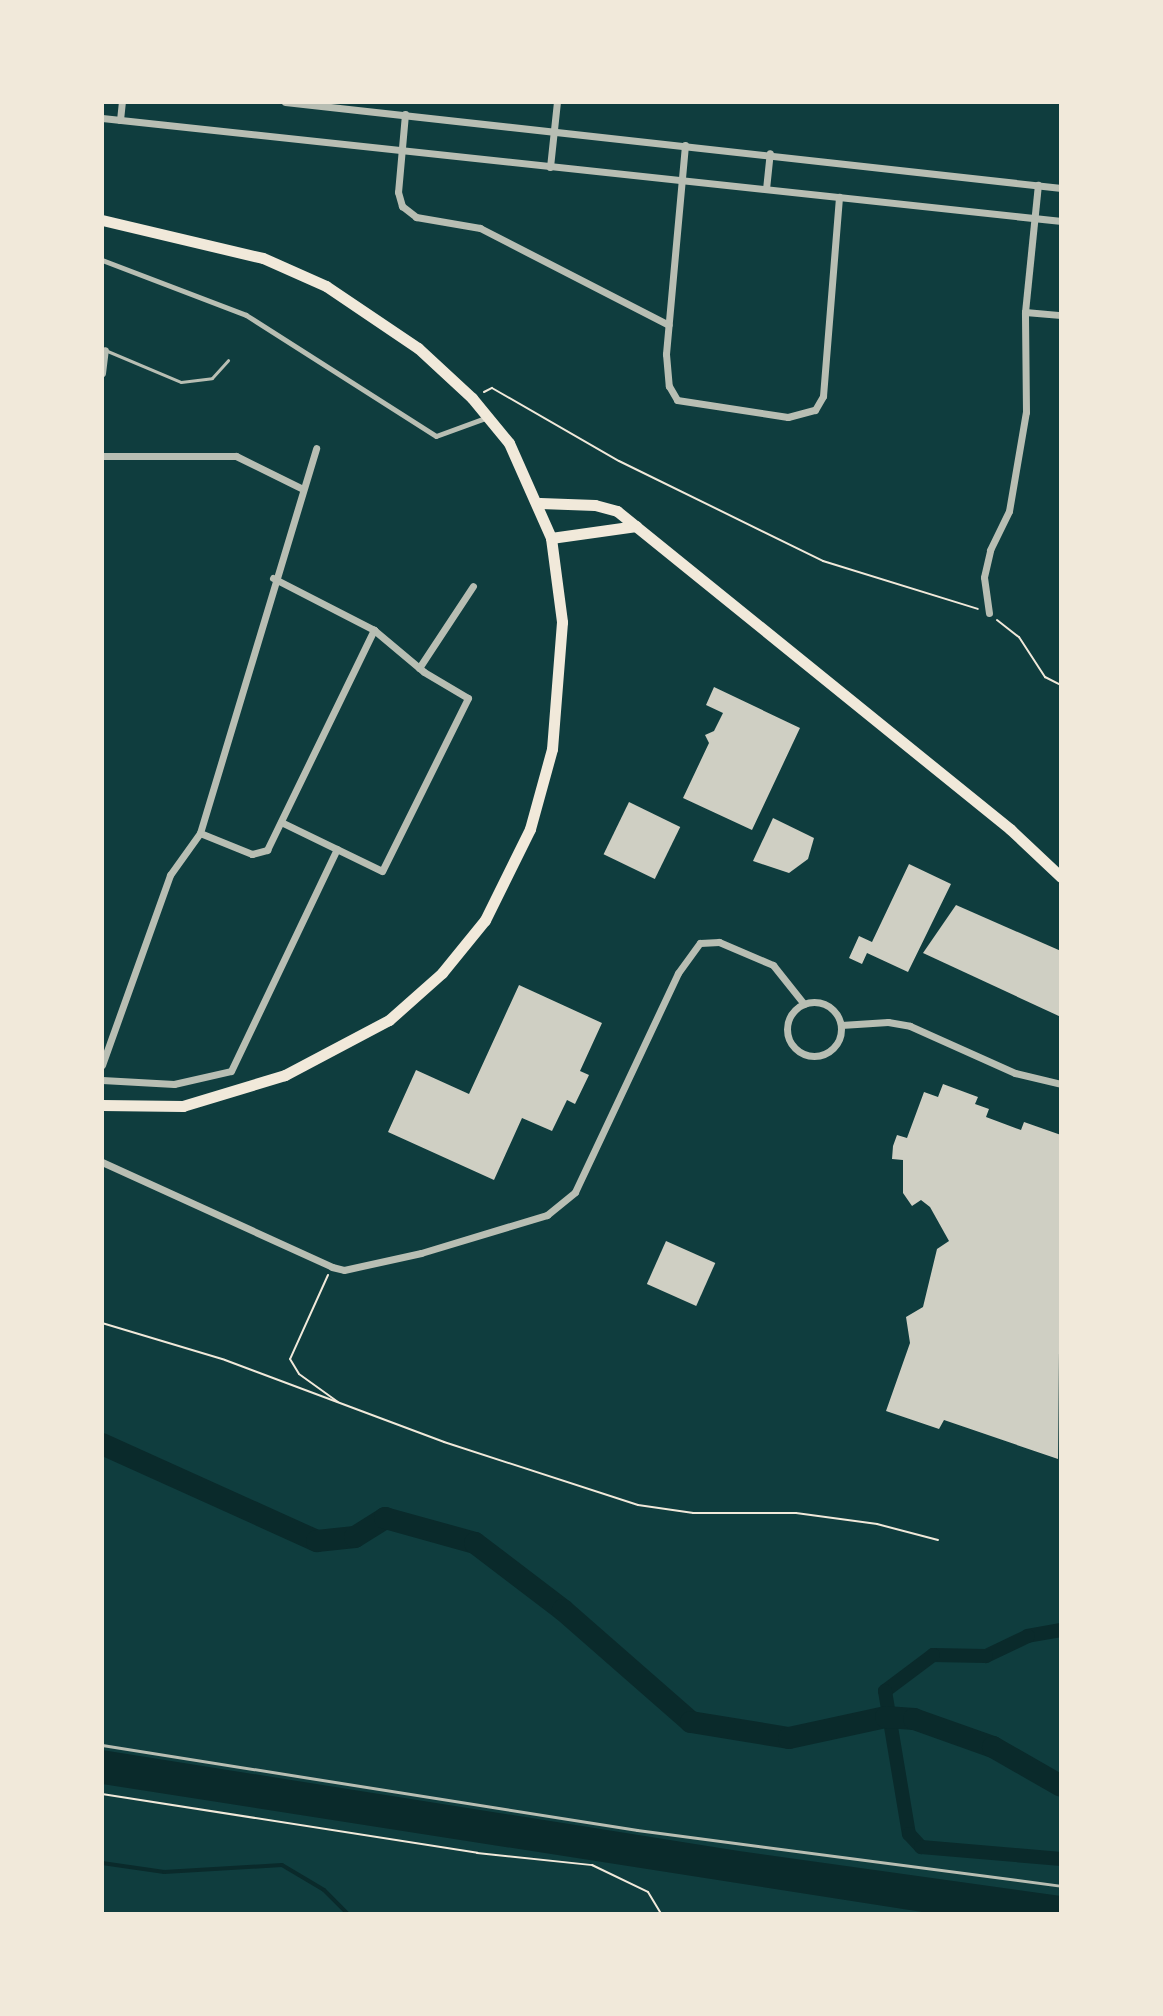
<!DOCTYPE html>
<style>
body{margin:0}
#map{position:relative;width:1163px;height:2016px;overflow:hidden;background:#0f3d3e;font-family:"Space Grotesk",sans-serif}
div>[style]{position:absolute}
.water>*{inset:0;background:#0a2a2b}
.stream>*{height:4px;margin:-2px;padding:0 2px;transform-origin:2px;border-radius:2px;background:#0a2a2b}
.canal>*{height:14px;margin:-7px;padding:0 7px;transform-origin:7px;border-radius:7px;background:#0a2a2b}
.river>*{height:22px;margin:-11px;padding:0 11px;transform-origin:11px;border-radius:11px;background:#0a2a2b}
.building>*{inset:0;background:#cfcfc3;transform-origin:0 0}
.path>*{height:2px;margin:-1px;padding:0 1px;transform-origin:1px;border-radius:1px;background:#f1e9da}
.service>*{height:3px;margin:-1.5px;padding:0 1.5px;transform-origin:1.5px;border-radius:1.5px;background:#b8beb3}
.pedestrian>*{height:5px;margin:-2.5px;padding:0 2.5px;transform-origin:2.5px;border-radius:2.5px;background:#b8beb3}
.minor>*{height:7px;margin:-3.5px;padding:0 3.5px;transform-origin:3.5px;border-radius:3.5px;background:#b8beb3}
.minor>.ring{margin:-3.5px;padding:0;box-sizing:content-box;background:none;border:7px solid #b8beb3;border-radius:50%}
.primary>*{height:11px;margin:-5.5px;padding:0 5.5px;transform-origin:5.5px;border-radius:5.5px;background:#f1e9da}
span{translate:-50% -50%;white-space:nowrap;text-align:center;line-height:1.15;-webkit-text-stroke:6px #f1e9da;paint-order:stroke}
.frame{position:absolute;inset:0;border:104px solid #f1e9da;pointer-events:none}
</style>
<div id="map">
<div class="water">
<div style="clip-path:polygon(102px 1750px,739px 1851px,1061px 1896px,1061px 1914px,935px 1914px,102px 1784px)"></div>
</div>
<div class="stream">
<div style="left:102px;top:1863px;width:63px;rotate:8.3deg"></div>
<div style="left:164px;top:1872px;width:118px;rotate:-3.4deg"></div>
<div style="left:282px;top:1865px;width:49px;rotate:30.8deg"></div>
<div style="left:324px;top:1890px;width:34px;rotate:45deg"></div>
</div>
<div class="canal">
<div style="left:1061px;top:1630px;width:34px;rotate:170deg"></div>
<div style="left:1028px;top:1636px;width:47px;rotate:154.5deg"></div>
<div style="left:986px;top:1656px;width:53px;rotate:-178.9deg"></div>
<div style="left:933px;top:1655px;width:60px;rotate:143.1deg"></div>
<div style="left:885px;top:1691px;width:145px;rotate:80.5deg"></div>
<div style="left:909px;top:1834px;width:18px;rotate:47deg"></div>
<div style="left:921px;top:1847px;width:141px;rotate:4.9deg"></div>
</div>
<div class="river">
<div style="left:102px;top:1444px;width:236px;rotate:24.3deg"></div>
<div style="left:317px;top:1541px;width:38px;rotate:-6deg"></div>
<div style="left:355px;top:1537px;width:36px;rotate:-32deg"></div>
<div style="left:385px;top:1518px;width:93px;rotate:15.5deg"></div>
<div style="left:475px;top:1543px;width:111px;rotate:37.3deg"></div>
<div style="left:563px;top:1610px;width:170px;rotate:41.2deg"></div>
<div style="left:691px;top:1722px;width:99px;rotate:9.3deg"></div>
<div style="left:789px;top:1738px;width:99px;rotate:-12.2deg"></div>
<div style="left:886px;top:1717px;width:28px;rotate:4deg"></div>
<div style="left:914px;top:1719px;width:84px;rotate:19.5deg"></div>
<div style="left:993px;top:1747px;width:78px;rotate:29.8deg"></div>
</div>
<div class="building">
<div style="clip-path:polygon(714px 687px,800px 728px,752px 830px,683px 798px,709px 743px,705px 735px,714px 731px,723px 713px,706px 705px)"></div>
<div style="left:629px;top:802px;width:57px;height:58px;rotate:26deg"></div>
<div style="clip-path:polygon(773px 818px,814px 838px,808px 859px,789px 873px,753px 861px)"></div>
<div style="clip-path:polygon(909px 864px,951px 884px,908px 972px,867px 953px,862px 964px,849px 958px,859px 936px,872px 942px)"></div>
<div style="clip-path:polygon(956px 905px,1061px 951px,1061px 1017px,923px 953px)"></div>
<div style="clip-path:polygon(519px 985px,602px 1023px,580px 1071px,589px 1075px,575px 1104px,567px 1100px,552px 1131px,522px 1118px,494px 1180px,388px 1132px,416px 1070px,469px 1094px)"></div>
<div style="clip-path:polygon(943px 1084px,978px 1097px,975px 1104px,989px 1109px,986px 1117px,1021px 1130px,1024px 1122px,1061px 1135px,1058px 1459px,944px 1420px,939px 1429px,886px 1411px,910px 1343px,906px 1317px,923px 1307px,937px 1249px,949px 1241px,930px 1207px,921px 1200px,912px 1206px,903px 1193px,903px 1160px,892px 1159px,893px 1146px,897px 1135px,907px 1138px,924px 1092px,938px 1097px)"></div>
<div style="left:666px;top:1241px;width:54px;height:47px;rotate:24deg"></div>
</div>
<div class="path">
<div style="left:484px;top:392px;width:9px;rotate:-27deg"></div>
<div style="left:492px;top:388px;width:146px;rotate:29.9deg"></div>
<div style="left:619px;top:461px;width:227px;rotate:26.1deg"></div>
<div style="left:823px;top:561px;width:162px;rotate:17.2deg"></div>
<div style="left:997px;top:620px;width:28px;rotate:38deg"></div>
<div style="left:1019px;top:637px;width:48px;rotate:57deg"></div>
<div style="left:1045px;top:677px;width:18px;rotate:27deg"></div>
<div style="left:328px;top:1275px;width:92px;rotate:114.3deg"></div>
<div style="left:290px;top:1359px;width:17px;rotate:59deg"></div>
<div style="left:299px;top:1374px;width:48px;rotate:35.7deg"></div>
<div style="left:102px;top:1323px;width:128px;rotate:16.7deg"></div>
<div style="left:225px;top:1360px;width:234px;rotate:20.5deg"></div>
<div style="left:444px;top:1442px;width:204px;rotate:18deg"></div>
<div style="left:638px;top:1505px;width:56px;rotate:8.3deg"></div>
<div style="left:693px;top:1513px;width:103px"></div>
<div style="left:796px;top:1513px;width:82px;rotate:7.7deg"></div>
<div style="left:877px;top:1524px;width:63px;rotate:14.7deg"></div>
<div style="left:102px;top:1794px;width:380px;rotate:8.9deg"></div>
<div style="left:477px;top:1853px;width:116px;rotate:6deg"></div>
<div style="left:592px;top:1865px;width:62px;rotate:25.7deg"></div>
<div style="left:648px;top:1892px;width:26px;rotate:59deg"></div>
</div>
<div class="service">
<div style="left:105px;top:350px;width:82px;rotate:22.8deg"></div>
<div style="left:181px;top:382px;width:31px;rotate:-7deg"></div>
<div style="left:212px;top:378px;width:24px;rotate:-48deg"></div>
<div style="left:102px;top:1745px;width:542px;rotate:9.03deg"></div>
<div style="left:637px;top:1830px;width:428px;rotate:7.5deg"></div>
</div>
<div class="pedestrian">
<div style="left:102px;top:260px;width:154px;rotate:20.9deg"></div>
<div style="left:246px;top:315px;width:225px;rotate:32.5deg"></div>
<div style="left:436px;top:436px;width:55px;rotate:-20.1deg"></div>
</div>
<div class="minor">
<div style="left:285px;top:102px;width:781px;rotate:6.32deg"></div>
<div style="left:405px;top:114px;width:78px;rotate:95.1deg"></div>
<div style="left:398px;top:192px;width:15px;rotate:74deg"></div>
<div style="left:402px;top:206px;width:18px;rotate:38deg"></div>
<div style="left:416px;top:217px;width:65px;rotate:9.8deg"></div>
<div style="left:480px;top:228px;width:212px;rotate:27.2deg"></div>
<div style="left:102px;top:118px;width:965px;rotate:6.13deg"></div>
<div style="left:120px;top:120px;width:18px;rotate:-84deg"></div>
<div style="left:685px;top:145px;width:210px;rotate:95.2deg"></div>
<div style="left:666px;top:354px;width:32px;rotate:85deg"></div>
<div style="left:669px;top:386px;width:16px;rotate:60deg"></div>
<div style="left:677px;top:400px;width:112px;rotate:8.7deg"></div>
<div style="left:788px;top:417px;width:28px;rotate:-15deg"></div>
<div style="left:815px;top:410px;width:16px;rotate:-60deg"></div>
<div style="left:823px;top:396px;width:200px;rotate:-85.4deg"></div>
<div style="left:550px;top:167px;width:65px;rotate:-83.9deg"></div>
<div style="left:766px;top:189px;width:36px;rotate:-84deg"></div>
<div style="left:1025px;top:312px;width:36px;rotate:5deg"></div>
<div style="left:102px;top:373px;width:23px;rotate:-83deg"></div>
<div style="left:102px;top:456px;width:134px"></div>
<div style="left:236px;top:456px;width:72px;rotate:26.2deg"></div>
<div style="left:273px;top:578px;width:114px;rotate:27.2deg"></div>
<div style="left:374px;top:630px;width:65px;rotate:40deg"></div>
<div style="left:424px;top:672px;width:51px;rotate:30.6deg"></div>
<div style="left:468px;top:698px;width:193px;rotate:116.4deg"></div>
<div style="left:382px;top:871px;width:112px;rotate:-154.1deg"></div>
<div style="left:989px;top:613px;width:36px;rotate:-98deg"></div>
<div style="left:984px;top:577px;width:28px;rotate:-77deg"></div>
<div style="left:990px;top:550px;width:43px;rotate:-64deg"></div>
<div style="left:1009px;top:511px;width:100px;rotate:-80.3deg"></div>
<div style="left:1026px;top:412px;width:100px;rotate:-90.6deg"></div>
<div style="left:1025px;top:312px;width:128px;rotate:-84.2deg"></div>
<div style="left:419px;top:668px;width:98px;rotate:-56.6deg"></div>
<div style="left:200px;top:833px;width:56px;rotate:22deg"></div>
<div style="left:252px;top:854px;width:16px;rotate:-15deg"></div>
<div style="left:267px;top:850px;width:245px;rotate:-64.1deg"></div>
<div class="ring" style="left:787px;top:1002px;width:47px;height:47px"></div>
<div style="left:841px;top:1025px;width:47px;rotate:-3.7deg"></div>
<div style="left:888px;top:1022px;width:22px;rotate:10deg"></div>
<div style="left:910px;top:1026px;width:115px;rotate:24.1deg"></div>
<div style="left:1015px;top:1073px;width:47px;rotate:13.4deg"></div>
<div style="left:102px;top:1065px;width:202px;rotate:-70.3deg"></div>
<div style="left:170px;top:875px;width:52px;rotate:-54.5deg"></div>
<div style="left:200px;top:833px;width:402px;rotate:-73.2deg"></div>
<div style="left:102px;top:1080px;width:72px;rotate:3.2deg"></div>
<div style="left:174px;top:1084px;width:58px;rotate:-12.8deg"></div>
<div style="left:231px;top:1071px;width:246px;rotate:-64.5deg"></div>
<div style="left:102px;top:1162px;width:253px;rotate:24.5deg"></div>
<div style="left:332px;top:1267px;width:12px;rotate:14deg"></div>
<div style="left:344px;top:1270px;width:79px;rotate:-12.4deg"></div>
<div style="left:421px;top:1253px;width:132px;rotate:-16.8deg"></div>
<div style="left:547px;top:1215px;width:36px;rotate:-39deg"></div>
<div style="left:575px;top:1192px;width:242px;rotate:-64.8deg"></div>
<div style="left:678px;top:973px;width:37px;rotate:-54deg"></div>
<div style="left:700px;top:943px;width:19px;rotate:-3deg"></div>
<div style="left:719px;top:942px;width:59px;rotate:23.1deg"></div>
<div style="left:773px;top:965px;width:50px;rotate:51.5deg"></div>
</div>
<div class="primary">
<div style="left:102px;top:220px;width:165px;rotate:13.3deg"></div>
<div style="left:263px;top:258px;width:69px;rotate:24deg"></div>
<div style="left:326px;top:286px;width:111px;rotate:34deg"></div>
<div style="left:418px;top:348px;width:74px;rotate:42.8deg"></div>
<div style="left:472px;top:398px;width:58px;rotate:50.6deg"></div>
<div style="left:509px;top:443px;width:104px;rotate:66.1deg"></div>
<div style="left:551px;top:538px;width:85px;rotate:82.5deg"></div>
<div style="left:562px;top:622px;width:127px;rotate:94.5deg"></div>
<div style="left:552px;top:749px;width:83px;rotate:105.4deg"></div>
<div style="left:530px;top:829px;width:102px;rotate:116.3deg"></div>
<div style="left:485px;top:920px;width:68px;rotate:129.1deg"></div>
<div style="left:442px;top:973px;width:71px;rotate:138.4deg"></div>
<div style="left:389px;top:1020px;width:118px;rotate:152.1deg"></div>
<div style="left:285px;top:1075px;width:107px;rotate:163.1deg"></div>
<div style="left:183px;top:1106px;width:81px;rotate:-179.3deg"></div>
<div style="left:540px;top:503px;width:55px;rotate:2.1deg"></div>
<div style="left:595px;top:505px;width:23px;rotate:15deg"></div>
<div style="left:617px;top:511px;width:506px;rotate:38.98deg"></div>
<div style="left:1010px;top:829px;width:70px;rotate:43.3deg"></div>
<div style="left:551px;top:538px;width:86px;rotate:-8deg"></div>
</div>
<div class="frame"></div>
</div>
